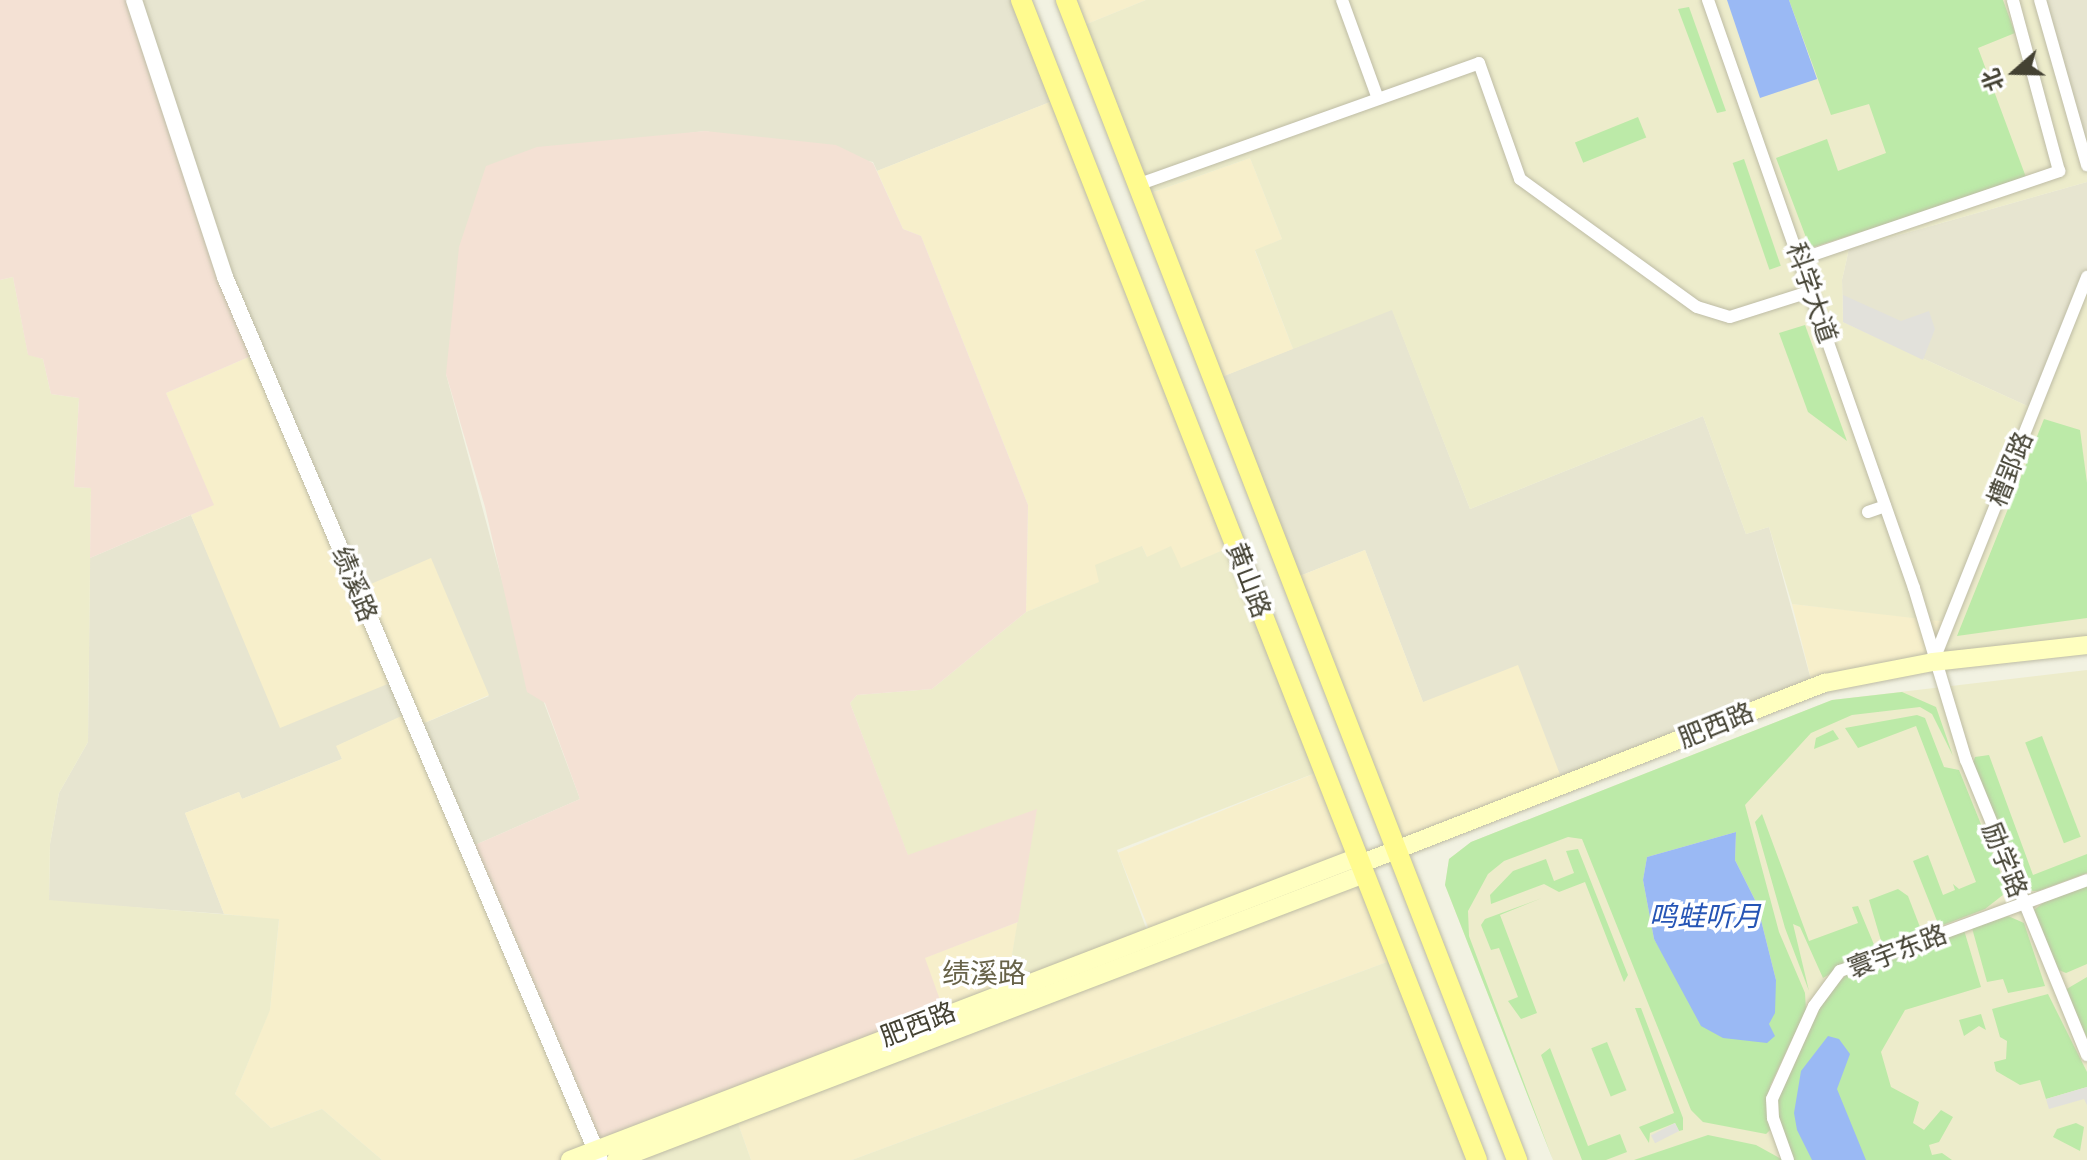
<!DOCTYPE html>
<meta charset="utf-8">
<style>
body{margin:0}
#map{position:relative;width:2087px;height:1160px;overflow:hidden;background:#f2f2e2;font-family:Quicksand,"Noto Sans SC",sans-serif}
div>[style]{position:absolute}
.residential>*{inset:0;background:#e7e5d0}
.commercial>*{inset:0;background:#f7efcb;transform-origin:0 0}
.education>*{inset:0;background:#edeccb}
.medical>*{inset:0;background:#f4e1d4}
.green>*{inset:0;background:#bceaa8;transform-origin:0 0}
.parking>*{inset:0;background:#e2e1db;transform-origin:0 0}
.water>*{inset:0;background:#9ab9f4}
.roads{filter:drop-shadow(0 0 2px #bebca5) drop-shadow(0 0 2px #bebca5)}
.minor>*{height:12px;margin:-6px;padding:0 6px;transform-origin:6px;border-radius:6px;background:#fff}
.tertiary>*{height:16px;margin:-8px;padding:0 8px;transform-origin:8px;border-radius:8px;background:#fff}
.secondary>*{height:18px;margin:-9px;padding:0 9px;transform-origin:9px;border-radius:9px;background:#ffffc0}
.primary>*{height:20px;margin:-10px;padding:0 10px;transform-origin:10px;border-radius:10px;background:#fffb8f}
span{translate:-50% -50%;white-space:nowrap;text-align:center;line-height:1.15;-webkit-text-stroke:7px #fff;paint-order:stroke}
.street-label{font-size:26px;color:#444233}
.water-label{font-size:28px;color:#2655b5;font-style:italic}
.neighbourhood-label{font-size:28px;color:#686349}
.north{position:absolute;left:1975px;top:32px;width:80px;height:80px;-webkit-text-stroke:6px #fff;paint-order:stroke;rotate:250deg;font-size:22px;font-weight:700;line-height:32px;text-align:center;color:#444233}
.north::after{content:'';display:block;margin:auto;width:28px;height:36px;background:#444233;clip-path:polygon(50% 0,100% 100%,50% 72%,0 100%)}
</style>
<div id="map">
<div class="residential">
<div style="clip-path:polygon(134px 0,1021px 0,1060px 98px,877px 171px,873px 162px,705px 131px,640px 139px,446px 374px,512px 617px,580px 799px,468px 848px,415px 727px,489px 696px,357px 590px,225px 277px)"></div>
<div style="clip-path:polygon(2040px 0,2087px 0,2087px 165px)"></div>
<div style="clip-path:polygon(2087px 182px,2087px 277px,2034px 409px,1843px 322px,1842px 280px,1849px 249px)"></div>
<div style="clip-path:polygon(1392px 309px,1470px 509px,1703px 416px,1746px 534px,1769px 527px,1813px 687px,1564px 785px,1423px 702px,1365px 550px,1292px 579px,1214px 380px)"></div>
<div style="clip-path:polygon(191px 515px,225px 594px,395px 681px,409px 713px,337px 746px,342px 759px,242px 799px,239px 792px,185px 813px,224px 914px,49px 901px,50px 844px,59px 793px,88px 742px,90px 558px)"></div>
</div>
<div class="commercial">
<div style="clip-path:polygon(1066px 0,1146px 0,1077px 28px)"></div>
<div style="clip-path:polygon(1060px 98px,1235px 545px,1181px 569px,1147px 557px,1142px 546px,1100px 582px,1026px 612px,1028px 505px,921px 236px,903px 229px,877px 171px)"></div>
<div style="clip-path:polygon(1250px 158px,1282px 239px,1255px 251px,1293px 349px,1214px 380px,1142px 196px)"></div>
<div style="clip-path:polygon(258px 353px,357px 590px,431px 558px,489px 695px,415px 727px,597px 1150px,570px 1160px,382px 1160px,322px 1109px,271px 1128px,235px 1094px,270px 1009px,279px 920px,224px 914px,185px 813px,239px 792px,242px 799px,342px 759px,336px 746px,408px 713px,395px 681px,280px 728px,191px 515px,213px 504px,166px 393px)"></div>
<div style="clip-path:polygon(1365px 550px,1423px 702px,1518px 665px,1564px 785px,1399px 850px,1292px 579px)"></div>
<div style="clip-path:polygon(1792px 604px,1921px 618px,1949px 622px,1933px 662px,1813px 687px)"></div>
<div style="left:1323px;top:770px;width:94px;height:221px;rotate:68deg"></div>
<div style="clip-path:polygon(1364px 874px,1398px 958px,852px 1160px,751px 1160px,735px 1115px)"></div>
<div style="clip-path:polygon(1018px 922px,1011px 961px,1021px 985px,945px 1014px,924px 958px)"></div>
</div>
<div class="education">
<div style="clip-path:polygon(1146px 0,2040px 0,2087px 165px,2087px 182px,1849px 249px,1842px 280px,1843px 322px,2034px 409px,2087px 277px,2087px 645px,1933px 662px,1948px 622px,1792px 604px,1769px 527px,1746px 534px,1703px 416px,1470px 509px,1392px 310px,1293px 349px,1255px 250px,1282px 239px,1250px 158px,1142px 196px,1077px 28px)"></div>
<div style="clip-path:polygon(13px 277px,28px 354px,43px 359px,51px 394px,79px 398px,74px 487px,91px 488px,88px 742px,59px 793px,50px 844px,49px 900px,279px 919px,270px 1010px,235px 1094px,271px 1128px,322px 1109px,382px 1160px,0 1160px,0 280px)"></div>
<div style="clip-path:polygon(1235px 545px,1323px 770px,1117px 850px,1149px 936px,1021px 985px,1011px 961px,1036px 810px,908px 856px,850px 703px,857px 695px,932px 689px,1026px 612px,1099px 582px,1095px 565px,1142px 546px,1147px 557px,1171px 546px,1181px 568px)"></div>
<div style="clip-path:polygon(2087px 670px,2087px 1160px,1553px 1160px,1445px 885px,1449px 859px,1471px 842px,1832px 700px)"></div>
<div style="clip-path:polygon(1398px 958px,1476px 1160px,852px 1160px)"></div>
<div style="clip-path:polygon(735px 1115px,751px 1160px,616px 1160px)"></div>
</div>
<div class="medical">
<div style="clip-path:polygon(0 0,134px 0,258px 353px,166px 393px,214px 505px,90px 558px,91px 488px,74px 487px,79px 398px,51px 394px,43px 359px,28px 355px,13px 277px,0 280px)"></div>
<div style="clip-path:polygon(705px 131px,836px 145px,873px 163px,903px 229px,921px 236px,1028px 505px,1026px 612px,932px 689px,857px 695px,850px 703px,908px 855px,1037px 809px,1018px 922px,925px 958px,945px 1014px,597px 1150px,468px 848px,580px 799px,545px 703px,527px 692px,485px 507px,446px 374px,459px 247px,486px 166px,537px 147px)"></div>
</div>
<div class="green">
<div style="clip-path:polygon(1789px 0,2003px 0,2015px 33px,1978px 48px,2027px 180px,1810px 248px,1776px 158px,1827px 139px,1838px 171px,1886px 153px,1869px 104px,1831px 115px)"></div>
<div style="clip-path:polygon(1689px 7px,1726px 111px,1717px 113px,1678px 9px)"></div>
<div style="left:1638px;top:117px;width:22px;height:68px;rotate:68deg"></div>
<div style="left:1744px;top:159px;width:113px;height:12px;rotate:71deg"></div>
<div style="clip-path:polygon(1805px 325px,1847px 441px,1808px 412px,1779px 333px)"></div>
<div style="clip-path:polygon(2044px 419px,2080px 430px,2087px 483px,2087px 618px,1957px 636px)"></div>
<div style="clip-path:polygon(evenodd,1902px 692px,1936px 707px,1953px 756px,1932px 714px,1920px 707px,1852px 715px,1811px 733px,1745px 805px,1779px 932px,1805px 993px,1806px 1010px,1770px 1086px,1771px 1129px,1766px 1134px,1703px 1122px,1691px 1110px,1582px 839px,1568px 837px,1504px 861px,1488px 874px,1468px 911px,1469px 936px,1553px 1160px,1445px 885px,1449px 859px,1471px 842px,1832px 700px,1902px 692px,1736px 832px,1735px 860px,1757px 904px,1776px 980px,1769px 1024px,1698px 1011px,1654px 939px,1643px 880px,1647px 857px,1736px 832px)"></div>
<div style="clip-path:polygon(1917px 715px,1925px 718px,1944px 767px,1959px 770px,2008px 891px,1985px 909px,1943px 925px,1937px 921px,1913px 861px,1928px 855px,1943px 895px,1955px 890px,1953px 884px,1959px 889px,1976px 882px,1916px 726px,1858px 748px,1845px 728px)"></div>
<div style="clip-path:polygon(1833px 730px,1839px 739px,1814px 749px,1816px 738px)"></div>
<div style="left:2042px;top:736px;width:108px;height:18px;rotate:69deg"></div>
<div style="clip-path:polygon(1989px 755px,2033px 875px,2087px 854px,2087px 873px,2038px 891px,2029px 891px,2019px 880px,1973px 763px,1975px 757px)"></div>
<div style="clip-path:polygon(1762px 814px,1809px 941px,1858px 923px,1852px 907px,1858px 906px,1875px 947px,1823px 978px,1800px 927px,1793px 924px,1809px 991px,1785px 928px,1755px 822px)"></div>
<div style="clip-path:polygon(1578px 849px,1628px 975px,1624px 982px,1585px 882px,1559px 892px,1544px 884px,1491px 904px,1490px 895px,1513px 871px,1546px 859px,1554px 881px,1574px 873px,1566px 851px)"></div>
<div style="clip-path:polygon(2087px 885px,2087px 964px,2066px 973px,2056px 969px,2034px 910px,2048px 899px)"></div>
<div style="clip-path:polygon(1898px 889px,1908px 896px,1920px 927px,1917px 935px,1882px 944px,1869px 900px)"></div>
<div style="clip-path:polygon(1542px 898px,1500px 915px,1537px 1013px,1521px 1019px,1508px 1001px,1518px 997px,1499px 948px,1491px 950px,1481px 925px,1485px 919px)"></div>
<div style="clip-path:polygon(2008px 916px,2024px 923px,2045px 986px,2008px 993px,2003px 979px,1987px 982px,1972px 928px)"></div>
<div style="clip-path:polygon(1964px 930px,1981px 987px,1905px 1010px,1881px 1052px,1891px 1087px,1919px 1102px,1913px 1123px,1924px 1130px,1941px 1110px,1953px 1117px,1939px 1142px,1929px 1145px,1932px 1155px,1942px 1153px,1952px 1160px,1794px 1160px,1779px 1119px,1778px 1095px,1828px 991px,1849px 973px)"></div>
<div style="clip-path:polygon(2087px 977px,2087px 1038px,2065px 990px)"></div>
<div style="clip-path:polygon(2048px 994px,2087px 1072px,2087px 1087px,2046px 1099px,2040px 1080px,2020px 1085px,1996px 1071px,1994px 1062px,2006px 1059px,2007px 1041px,2000px 1037px,1992px 1009px)"></div>
<div style="clip-path:polygon(1635px 1008px,1641px 1008px,1683px 1118px,1683px 1130px,1679px 1131px,1675px 1123px,1650px 1133px,1649px 1143px,1639px 1127px,1674px 1113px)"></div>
<div style="clip-path:polygon(1981px 1014px,1986px 1030px,1979px 1026px,1964px 1036px,1959px 1020px)"></div>
<div style="left:1607px;top:1042px;width:52px;height:17px;rotate:68deg"></div>
<div style="clip-path:polygon(1550px 1048px,1588px 1146px,1620px 1134px,1627px 1152px,1606px 1160px,1582px 1160px,1541px 1055px)"></div>
<div style="clip-path:polygon(2076px 1123px,2084px 1127px,2080px 1151px,2053px 1137px,2057px 1129px)"></div>
<div style="clip-path:polygon(1708px 1135px,1756px 1145px,1783px 1160px,1634px 1160px)"></div>
</div>
<div class="parking">
<div style="clip-path:polygon(1843px 295px,1901px 321px,1929px 311px,1935px 329px,1923px 360px,1843px 322px)"></div>
<div style="clip-path:polygon(2087px 1087px,2087px 1105px,2084px 1099px,2049px 1109px,2046px 1099px)"></div>
<div style="left:1675px;top:1123px;width:9px;height:27px;rotate:63deg"></div>
</div>
<div class="water">
<div style="clip-path:polygon(1727px 0,1789px 0,1817px 79px,1760px 98px)"></div>
<div style="clip-path:polygon(1736px 832px,1735px 860px,1757px 904px,1776px 980px,1775px 1013px,1769px 1024px,1775px 1036px,1767px 1043px,1723px 1038px,1701px 1026px,1654px 939px,1643px 880px,1647px 857px)"></div>
<div style="clip-path:polygon(1828px 1036px,1839px 1039px,1850px 1054px,1837px 1089px,1866px 1160px,1812px 1160px,1797px 1130px,1794px 1113px,1801px 1071px)"></div>
</div>
<div class="roads">
<div class="minor">
<div style="left:1342px;top:0;width:105px;rotate:70deg"></div>
<div style="left:1708px;top:0;width:623px;rotate:70.69deg"></div>
<div style="left:1914px;top:588px;width:180px;rotate:73.2deg"></div>
<div style="left:1966px;top:760px;width:319px;rotate:67.7deg"></div>
<div style="left:2040px;top:0;width:172px;rotate:74.1deg"></div>
<div style="left:1137px;top:185px;width:363px;rotate:-19.6deg"></div>
<div style="left:1479px;top:63px;width:123px;rotate:70.5deg"></div>
<div style="left:1520px;top:179px;width:218px;rotate:35.9deg"></div>
<div style="left:1697px;top:307px;width:34px;rotate:17deg"></div>
<div style="left:1730px;top:317px;width:86px;rotate:-17.6deg"></div>
<div style="left:1801px;top:259px;width:273px;rotate:-18.8deg"></div>
<div style="left:2059px;top:171px;width:177px;rotate:-105.1deg"></div>
<div style="left:1868px;top:512px;width:18px;rotate:-19deg"></div>
<div style="left:1933px;top:662px;width:415px;rotate:-68.2deg"></div>
<div style="left:1788px;top:1160px;width:45px;rotate:-109.7deg"></div>
<div style="left:1773px;top:1118px;width:19px;rotate:-93deg"></div>
<div style="left:1772px;top:1099px;width:102px;rotate:-65.7deg"></div>
<div style="left:1814px;top:1006px;width:44px;rotate:-53.4deg"></div>
<div style="left:1840px;top:971px;width:263px;rotate:-20.2deg"></div>
</div>
<div class="tertiary">
<div style="left:134px;top:0;width:292px;rotate:71.8deg"></div>
<div style="left:225px;top:277px;width:959px;rotate:66.99deg"></div>
</div>
<div class="secondary">
<div style="left:1360px;top:864px;width:499px;rotate:-21.3deg"></div>
<div style="left:1825px;top:683px;width:110px;rotate:-11deg"></div>
<div style="left:1933px;top:662px;width:155px;rotate:-6.3deg"></div>
<div style="left:570px;top:1160px;width:844px;rotate:-21.03deg"></div>
<div style="left:616px;top:1160px;width:801px;rotate:-20.92deg"></div>
</div>
<div class="primary">
<div style="left:1021px;top:0;width:1246px;rotate:68.54deg"></div>
<div style="left:1066px;top:0;width:1245px;rotate:68.75deg"></div>
</div>
</div>
<div class="street-label">
<span style="left:1812px;top:293px;rotate:71deg">科学大道</span>
<span style="left:2010px;top:469px;rotate:-68deg">槽郢路</span>
<span style="left:1249px;top:580px;rotate:69deg">黄山路</span>
<span style="left:355px;top:584px;rotate:68deg">绩溪路</span>
<span style="left:1716px;top:725px;rotate:-22deg">肥西路</span>
<span style="left:2005px;top:860px;rotate:68deg">励学路</span>
<span style="left:1897px;top:951px;rotate:-21deg">寰宇东路</span>
<span style="left:918px;top:1024px;rotate:-21deg">肥西路</span>
</div>
<div class="water-label">
<span style="left:1705px;top:916px">鸣蛙听月</span>
</div>
<div class="neighbourhood-label">
<span style="left:984px;top:973px">绩溪路</span>
</div>
<div class="north">北</div>
</div>
